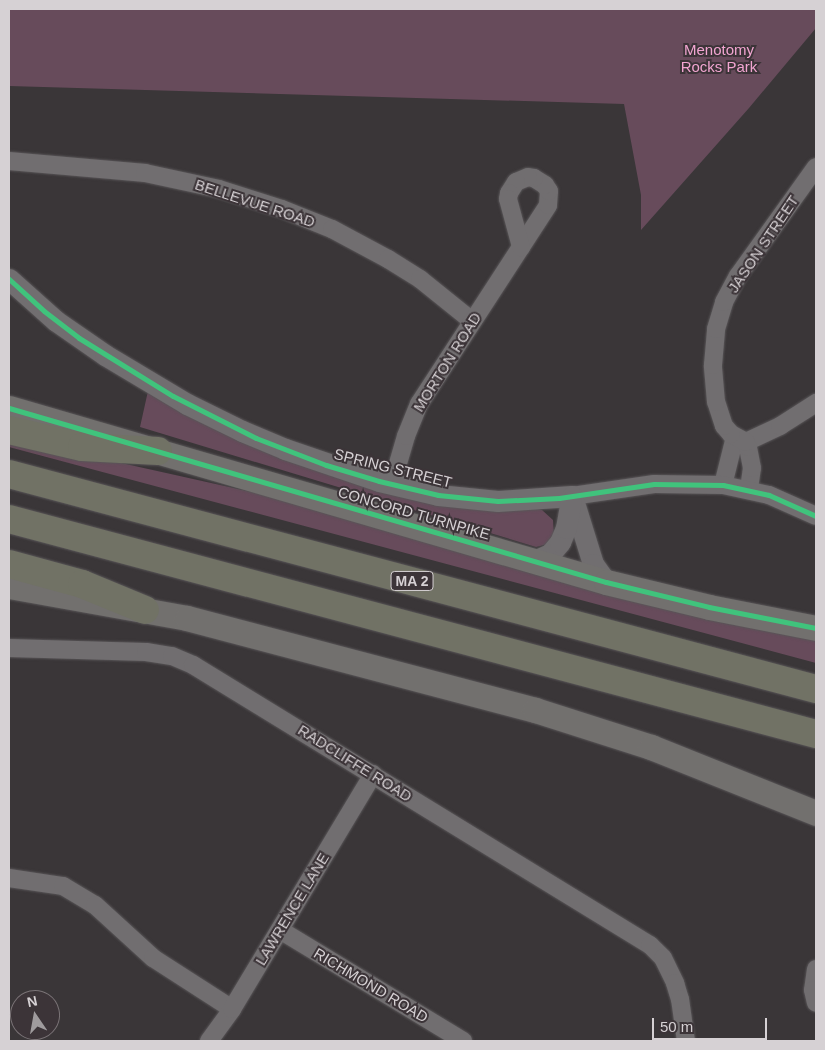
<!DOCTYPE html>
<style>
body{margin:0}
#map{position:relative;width:825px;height:1050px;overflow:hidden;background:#3a3638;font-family:Helvetica,sans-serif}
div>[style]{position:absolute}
.green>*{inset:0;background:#674b5b}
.roads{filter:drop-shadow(0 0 1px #585557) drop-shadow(0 0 1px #585557)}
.minor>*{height:18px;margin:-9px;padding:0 9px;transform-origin:9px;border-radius:9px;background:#716e70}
.tertiary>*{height:21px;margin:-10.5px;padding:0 10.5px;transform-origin:10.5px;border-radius:10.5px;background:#716e70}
.secondary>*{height:25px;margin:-12.5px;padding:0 12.5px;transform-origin:12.5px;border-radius:12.5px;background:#72706e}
.motorway>*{height:28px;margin:-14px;padding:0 14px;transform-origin:14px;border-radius:14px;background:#717265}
.cycleway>*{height:5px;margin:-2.5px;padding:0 2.5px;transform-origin:2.5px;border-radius:2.5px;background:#40c37c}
span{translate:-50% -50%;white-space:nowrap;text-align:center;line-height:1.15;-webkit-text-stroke:4px #3c3438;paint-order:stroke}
.shield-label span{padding:1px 4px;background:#3c3438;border:1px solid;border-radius:4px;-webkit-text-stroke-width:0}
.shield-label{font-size:14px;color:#d6d1d4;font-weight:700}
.park-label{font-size:15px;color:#f2a5d1}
.street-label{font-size:15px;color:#d6d1d4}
.frame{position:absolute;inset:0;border:10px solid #d6d1d4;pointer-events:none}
.north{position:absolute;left:10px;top:990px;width:50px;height:50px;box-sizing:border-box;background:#3c3438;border:1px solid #7a7376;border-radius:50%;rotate:348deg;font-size:14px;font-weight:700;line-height:20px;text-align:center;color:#d6d1d4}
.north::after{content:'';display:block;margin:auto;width:18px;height:22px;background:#9f9b9d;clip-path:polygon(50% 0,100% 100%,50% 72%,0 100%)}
.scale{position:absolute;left:652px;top:1018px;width:115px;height:22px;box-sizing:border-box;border:2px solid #d6d1d4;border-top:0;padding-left:6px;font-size:15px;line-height:18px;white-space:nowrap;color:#d6d1d4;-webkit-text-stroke:4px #3c3438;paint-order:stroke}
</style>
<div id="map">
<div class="green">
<div style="clip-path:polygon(9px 9px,816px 9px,816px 28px,749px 108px,641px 230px,641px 195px,624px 104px,9px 86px)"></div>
<div style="clip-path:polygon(148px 391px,240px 438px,542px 510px,553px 520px,554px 536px,548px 544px,536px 547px,140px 427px)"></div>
<div style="clip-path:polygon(9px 438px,265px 495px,773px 632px,816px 641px,816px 663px,9px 447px)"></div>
</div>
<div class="roads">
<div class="minor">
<div style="left:9px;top:161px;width:137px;rotate:5deg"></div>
<div style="left:145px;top:173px;width:76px;rotate:12.2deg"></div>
<div style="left:219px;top:189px;width:66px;rotate:17.6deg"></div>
<div style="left:282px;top:209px;width:54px;rotate:21.8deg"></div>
<div style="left:332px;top:229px;width:64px;rotate:28.2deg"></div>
<div style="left:388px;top:259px;width:38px;rotate:32deg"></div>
<div style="left:420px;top:279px;width:67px;rotate:38.9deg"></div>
<div style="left:746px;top:442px;width:38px;rotate:-25deg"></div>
<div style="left:780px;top:426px;width:43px;rotate:-32.6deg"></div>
<div style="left:392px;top:484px;width:50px;rotate:-73.7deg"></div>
<div style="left:406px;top:436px;width:35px;rotate:-68deg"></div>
<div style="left:419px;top:404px;width:237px;rotate:-57deg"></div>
<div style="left:548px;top:205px;width:14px;rotate:-86deg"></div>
<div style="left:549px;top:191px;width:7px;rotate:-124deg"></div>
<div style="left:545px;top:185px;width:13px;rotate:-148deg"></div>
<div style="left:534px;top:178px;width:6px;rotate:-171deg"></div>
<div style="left:528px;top:177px;width:13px;rotate:157deg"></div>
<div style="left:516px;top:182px;width:13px;rotate:122deg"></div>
<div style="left:509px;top:193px;width:6px;rotate:99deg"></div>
<div style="left:508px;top:199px;width:50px;rotate:74.8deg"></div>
<div style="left:723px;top:485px;width:49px;rotate:-76deg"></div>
<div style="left:749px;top:489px;width:21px;rotate:-82deg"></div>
<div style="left:752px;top:468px;width:21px;rotate:-101deg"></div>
<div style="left:748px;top:447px;width:5px;rotate:-112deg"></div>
<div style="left:746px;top:442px;width:17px;rotate:-152deg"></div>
<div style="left:731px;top:434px;width:11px;rotate:-131deg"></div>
<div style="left:724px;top:426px;width:25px;rotate:-108deg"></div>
<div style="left:716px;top:402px;width:37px;rotate:-95deg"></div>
<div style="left:713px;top:365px;width:36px;rotate:-85deg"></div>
<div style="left:716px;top:329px;width:28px;rotate:-73deg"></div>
<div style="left:724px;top:302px;width:30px;rotate:-62deg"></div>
<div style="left:738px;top:276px;width:134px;rotate:-54.4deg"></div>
<div style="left:572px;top:496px;width:83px;rotate:-8.3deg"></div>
<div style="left:654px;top:484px;width:69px;rotate:0.8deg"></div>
<div style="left:723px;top:485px;width:47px;rotate:12.3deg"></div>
<div style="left:769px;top:495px;width:51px;rotate:24.1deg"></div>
<div style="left:9px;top:648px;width:137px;rotate:1.7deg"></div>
<div style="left:146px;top:652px;width:26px;rotate:9deg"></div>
<div style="left:172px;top:656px;width:23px;rotate:23deg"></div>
<div style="left:193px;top:665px;width:536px;rotate:31.5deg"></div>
<div style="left:650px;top:945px;width:18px;rotate:45deg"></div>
<div style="left:663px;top:958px;width:28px;rotate:64deg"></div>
<div style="left:675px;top:983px;width:17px;rotate:73deg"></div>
<div style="left:680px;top:999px;width:42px;rotate:81.9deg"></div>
<div style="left:9px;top:878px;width:55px;rotate:8.4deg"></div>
<div style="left:63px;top:886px;width:37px;rotate:31deg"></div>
<div style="left:95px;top:905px;width:79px;rotate:42.4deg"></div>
<div style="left:153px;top:958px;width:94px;rotate:32.8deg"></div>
<div style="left:280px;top:930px;width:214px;rotate:31.2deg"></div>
<div style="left:816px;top:969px;width:21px;rotate:98deg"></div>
<div style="left:813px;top:990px;width:13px;rotate:77deg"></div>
<div style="left:209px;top:1041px;width:39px;rotate:-54deg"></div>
<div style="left:232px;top:1009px;width:274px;rotate:-59deg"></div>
</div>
<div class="tertiary">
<div style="left:9px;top:279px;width:63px;rotate:41.8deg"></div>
<div style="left:56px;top:321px;width:60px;rotate:34.8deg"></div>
<div style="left:105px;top:355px;width:96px;rotate:30.9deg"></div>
<div style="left:187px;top:404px;width:61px;rotate:26.1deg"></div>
<div style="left:242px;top:431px;width:47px;rotate:22.7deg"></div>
<div style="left:285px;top:449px;width:99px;rotate:18.8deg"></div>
<div style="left:379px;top:481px;width:61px;rotate:13.3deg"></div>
<div style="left:438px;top:495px;width:60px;rotate:5.7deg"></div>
<div style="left:498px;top:501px;width:74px;rotate:-3.9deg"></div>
<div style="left:572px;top:496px;width:71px;rotate:72.8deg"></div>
<div style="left:593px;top:564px;width:22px;rotate:54deg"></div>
<div style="left:534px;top:561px;width:17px;rotate:-24deg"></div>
<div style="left:550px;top:554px;width:16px;rotate:-50deg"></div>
<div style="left:560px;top:542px;width:15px;rotate:-67deg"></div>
<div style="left:566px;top:528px;width:27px;rotate:-80deg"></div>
</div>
<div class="secondary">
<div style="left:9px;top:408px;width:622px;rotate:16.25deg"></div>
<div style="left:606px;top:582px;width:106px;rotate:13.6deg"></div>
<div style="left:709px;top:607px;width:109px;rotate:11.1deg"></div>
<div style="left:9px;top:586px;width:181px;rotate:10.2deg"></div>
<div style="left:187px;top:618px;width:360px;rotate:14.8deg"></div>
<div style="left:535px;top:710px;width:122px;rotate:17.7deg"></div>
<div style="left:651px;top:747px;width:178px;rotate:21.8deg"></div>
</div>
<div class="motorway">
<div style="left:9px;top:430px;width:75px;rotate:13.1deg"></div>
<div style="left:82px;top:447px;width:76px;rotate:3deg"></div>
<div style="left:9px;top:474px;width:835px;rotate:14.92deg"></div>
<div style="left:9px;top:519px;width:835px;rotate:14.92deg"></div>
<div style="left:9px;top:564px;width:76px;rotate:15.3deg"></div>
<div style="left:82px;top:584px;width:68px;rotate:22.4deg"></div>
</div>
</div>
<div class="cycleway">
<div style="left:9px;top:279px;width:47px;rotate:42.4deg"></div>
<div style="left:44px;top:311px;width:44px;rotate:37.6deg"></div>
<div style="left:79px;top:338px;width:110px;rotate:31.7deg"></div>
<div style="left:173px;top:396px;width:93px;rotate:26.8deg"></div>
<div style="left:256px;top:438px;width:75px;rotate:21.1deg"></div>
<div style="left:326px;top:465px;width:55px;rotate:16.8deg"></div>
<div style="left:379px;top:481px;width:61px;rotate:13.3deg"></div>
<div style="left:438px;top:495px;width:60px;rotate:5.7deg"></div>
<div style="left:498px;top:501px;width:61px;rotate:-2.8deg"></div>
<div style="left:559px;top:498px;width:96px;rotate:-8.4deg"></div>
<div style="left:654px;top:484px;width:69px;rotate:0.8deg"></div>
<div style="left:723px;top:485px;width:47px;rotate:12.3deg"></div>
<div style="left:769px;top:495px;width:51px;rotate:24.1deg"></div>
<div style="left:9px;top:408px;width:622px;rotate:16.25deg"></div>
<div style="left:606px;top:582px;width:106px;rotate:13.6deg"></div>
<div style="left:709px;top:607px;width:109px;rotate:11.1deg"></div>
</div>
<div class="shield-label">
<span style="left:412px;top:581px">MA 2</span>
</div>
<div class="park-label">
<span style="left:719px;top:58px">Menotomy<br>Rocks Park</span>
</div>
<div class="street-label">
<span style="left:255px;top:203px;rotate:18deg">BELLEVUE ROAD</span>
<span style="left:763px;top:244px;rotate:-56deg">JASON STREET</span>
<span style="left:447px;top:362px;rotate:-58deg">MORTON ROAD</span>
<span style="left:393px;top:468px;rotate:14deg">SPRING STREET</span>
<span style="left:414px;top:513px;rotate:16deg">CONCORD TURNPIKE</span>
<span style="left:355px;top:763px;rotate:32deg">RADCLIFFE ROAD</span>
<span style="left:292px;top:909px;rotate:-59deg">LAWRENCE LANE</span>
<span style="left:371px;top:985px;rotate:31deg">RICHMOND ROAD</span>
</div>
<div class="frame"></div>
<div class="north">N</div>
<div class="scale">50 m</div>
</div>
